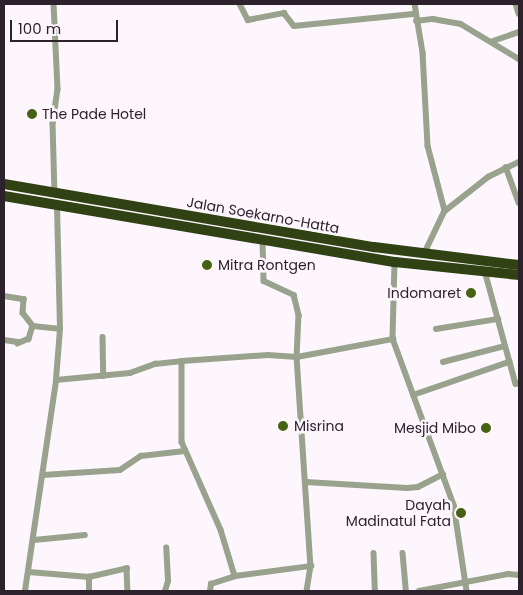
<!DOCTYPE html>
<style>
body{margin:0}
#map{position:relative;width:523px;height:595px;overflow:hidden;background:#fdf7fd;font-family:Poppins,sans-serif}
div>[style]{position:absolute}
.street>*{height:5.5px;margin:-2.75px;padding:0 2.75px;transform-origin:2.75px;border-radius:2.75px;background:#98a28c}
.highway>*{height:10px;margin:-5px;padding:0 5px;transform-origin:5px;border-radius:5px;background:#304113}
.dots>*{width:14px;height:14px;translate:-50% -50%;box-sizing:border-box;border:2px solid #fdf7fd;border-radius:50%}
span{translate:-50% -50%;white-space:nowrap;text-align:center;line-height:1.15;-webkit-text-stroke:5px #fdf7fd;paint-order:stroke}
.poi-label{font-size:14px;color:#2d222c}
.left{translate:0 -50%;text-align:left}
.right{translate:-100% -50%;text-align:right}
.street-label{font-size:14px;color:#2d222c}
.frame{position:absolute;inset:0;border:5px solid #2d222c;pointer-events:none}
.scale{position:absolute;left:10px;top:20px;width:108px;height:22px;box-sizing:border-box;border:2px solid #2d222c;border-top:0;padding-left:6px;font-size:15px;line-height:18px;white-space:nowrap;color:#2d222c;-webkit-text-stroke:4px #fdf7fd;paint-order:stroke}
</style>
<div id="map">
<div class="street">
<div style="left:54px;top:4px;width:85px;rotate:87.3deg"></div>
<div style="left:58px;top:89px;width:34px;rotate:98deg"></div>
<div style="left:53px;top:123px;width:70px;rotate:88.4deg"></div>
<div style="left:240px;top:4px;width:18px;rotate:63deg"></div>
<div style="left:248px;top:20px;width:37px;rotate:-11deg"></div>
<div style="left:284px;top:13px;width:16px;rotate:52deg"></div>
<div style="left:294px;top:26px;width:122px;rotate:-5.7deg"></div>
<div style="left:415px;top:4px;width:50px;rotate:80.7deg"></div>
<div style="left:423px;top:53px;width:93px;rotate:86.9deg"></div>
<div style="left:428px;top:146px;width:67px;rotate:75.3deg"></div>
<div style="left:445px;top:211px;width:47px;rotate:115.5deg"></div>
<div style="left:516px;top:4px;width:10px;rotate:73deg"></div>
<div style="left:416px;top:21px;width:17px;rotate:-7deg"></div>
<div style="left:433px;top:19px;width:28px;rotate:10deg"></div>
<div style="left:461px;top:24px;width:68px;rotate:31.1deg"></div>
<div style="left:493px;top:41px;width:28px;rotate:-19deg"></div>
<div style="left:506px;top:167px;width:38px;rotate:70deg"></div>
<div style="left:445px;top:211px;width:55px;rotate:-38.3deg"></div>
<div style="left:488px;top:177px;width:34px;rotate:-26deg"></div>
<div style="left:263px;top:240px;width:41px;rotate:88.6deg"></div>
<div style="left:264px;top:281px;width:33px;rotate:25deg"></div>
<div style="left:294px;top:295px;width:21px;rotate:76deg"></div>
<div style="left:299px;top:315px;width:42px;rotate:92.7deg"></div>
<div style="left:297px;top:357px;width:209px;rotate:86.2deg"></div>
<div style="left:311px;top:566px;width:25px;rotate:99deg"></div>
<div style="left:395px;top:262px;width:77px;rotate:91.5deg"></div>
<div style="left:393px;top:339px;width:177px;rotate:69.8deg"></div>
<div style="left:454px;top:505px;width:87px;rotate:81.4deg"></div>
<div style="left:485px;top:271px;width:117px;rotate:74.7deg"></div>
<div style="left:516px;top:384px;width:3px;rotate:-18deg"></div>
<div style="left:4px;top:296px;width:20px;rotate:9deg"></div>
<div style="left:24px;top:299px;width:14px;rotate:94deg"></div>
<div style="left:23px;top:313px;width:16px;rotate:52deg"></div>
<div style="left:33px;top:326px;width:14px;rotate:107deg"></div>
<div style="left:29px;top:339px;width:12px;rotate:156deg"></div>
<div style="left:33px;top:326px;width:27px;rotate:6deg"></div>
<div style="left:436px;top:329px;width:63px;rotate:-9.2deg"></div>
<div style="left:103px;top:337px;width:39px;rotate:89deg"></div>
<div style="left:4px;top:340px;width:14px;rotate:8deg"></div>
<div style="left:182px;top:361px;width:81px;rotate:90deg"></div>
<div style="left:182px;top:442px;width:96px;rotate:66.1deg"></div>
<div style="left:221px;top:530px;width:48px;rotate:73.1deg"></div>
<div style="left:443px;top:362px;width:64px;rotate:-14.5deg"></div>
<div style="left:56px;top:380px;width:74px;rotate:-5.4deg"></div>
<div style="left:130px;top:373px;width:27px;rotate:-20deg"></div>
<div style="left:155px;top:364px;width:27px;rotate:-6deg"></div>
<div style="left:182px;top:361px;width:86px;rotate:-4deg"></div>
<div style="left:268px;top:355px;width:29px;rotate:4deg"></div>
<div style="left:297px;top:357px;width:98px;rotate:-10.6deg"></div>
<div style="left:413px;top:395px;width:102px;rotate:-19deg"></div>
<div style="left:43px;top:475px;width:77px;rotate:-3.7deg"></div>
<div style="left:120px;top:470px;width:25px;rotate:-34deg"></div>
<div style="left:141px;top:456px;width:44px;rotate:-6.5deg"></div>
<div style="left:306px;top:482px;width:101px;rotate:3.4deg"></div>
<div style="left:407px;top:488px;width:11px;rotate:-5deg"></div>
<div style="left:418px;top:487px;width:28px;rotate:-27deg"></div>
<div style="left:34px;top:540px;width:51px;rotate:-5.6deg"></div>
<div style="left:374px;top:553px;width:38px;rotate:88deg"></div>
<div style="left:403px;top:553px;width:38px;rotate:85deg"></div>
<div style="left:29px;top:572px;width:60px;rotate:4.8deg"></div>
<div style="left:89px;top:577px;width:39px;rotate:-13deg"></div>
<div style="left:127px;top:568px;width:23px;rotate:88deg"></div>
<div style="left:25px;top:591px;width:213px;rotate:-81.6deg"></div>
<div style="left:56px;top:380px;width:51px;rotate:-85.5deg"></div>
<div style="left:60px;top:329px;width:123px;rotate:-91.4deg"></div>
<div style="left:89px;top:591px;width:14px;rotate:-90deg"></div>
<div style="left:165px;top:591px;width:10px;rotate:-73deg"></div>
<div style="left:168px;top:581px;width:33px;rotate:-93deg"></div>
<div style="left:210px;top:591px;width:7px;rotate:-82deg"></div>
<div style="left:211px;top:584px;width:25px;rotate:-18deg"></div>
<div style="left:235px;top:576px;width:77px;rotate:-7.5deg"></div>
<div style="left:419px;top:591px;width:91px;rotate:-10.8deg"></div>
<div style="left:508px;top:574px;width:11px;rotate:5deg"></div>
</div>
<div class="highway">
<div style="left:4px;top:184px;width:375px;rotate:9.7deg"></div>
<div style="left:374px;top:247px;width:146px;rotate:7.1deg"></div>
<div style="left:4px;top:196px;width:397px;rotate:9.6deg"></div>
<div style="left:395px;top:262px;width:125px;rotate:6deg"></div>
</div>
<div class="dots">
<div style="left:32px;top:114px;background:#476212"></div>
<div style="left:207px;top:265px;background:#476212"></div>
<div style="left:471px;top:293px;background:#476212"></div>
<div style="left:283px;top:426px;background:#476212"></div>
<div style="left:486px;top:428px;background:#476212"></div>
<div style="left:461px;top:513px;background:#476212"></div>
</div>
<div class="poi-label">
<span class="left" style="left:42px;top:114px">The Pade Hotel</span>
<span class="left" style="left:218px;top:265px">Mitra Rontgen</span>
<span class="right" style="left:461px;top:293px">Indomaret</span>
<span class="left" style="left:294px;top:426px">Misrina</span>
<span class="right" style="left:476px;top:428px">Mesjid Mibo</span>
<span class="right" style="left:451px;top:513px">Dayah<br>Madinatul Fata</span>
</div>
<div class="street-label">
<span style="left:263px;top:215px;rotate:10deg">Jalan Soekarno-Hatta</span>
</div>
<div class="frame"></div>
<div class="scale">100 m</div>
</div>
